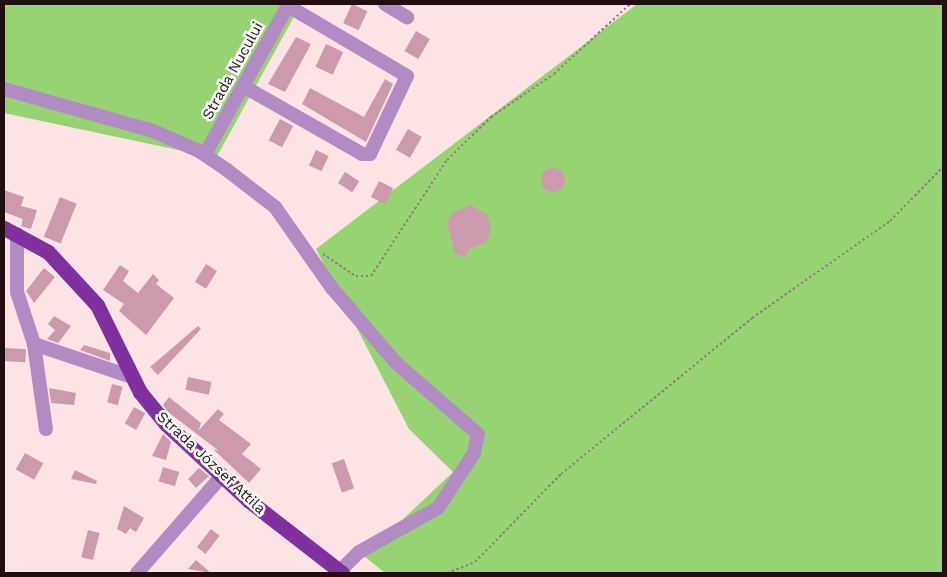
<!DOCTYPE html>
<meta charset="utf-8">
<style>
body{margin:0}
#map{position:relative;width:947px;height:577px;overflow:hidden;background:#fce4e5;font-family:"Work Sans",sans-serif}
div>[style]{position:absolute}
.green>*{inset:0;background:#96d471}
.building>*{inset:0;background:#cd9aad;transform-origin:0 0}
.round{border-radius:50%}
.path>*{height:2px;margin-top:-1px;transform-origin:0;background:repeating-linear-gradient(90deg,#917b7d 0 2.5px,transparent 0 5px)}
.minor>*{height:14px;margin:-7px;padding:0 7px;transform-origin:7px;border-radius:7px;background:#b28bc5}
.major>*{height:15px;margin:-7.5px;padding:0 7.5px;transform-origin:7.5px;border-radius:7.5px;background:#80319f}
span{translate:-50% -50%;white-space:nowrap;text-align:center;line-height:1.15;-webkit-text-stroke:5px #fff;paint-order:stroke}
.street-label{font-size:15px;color:#210e10}
.frame{position:absolute;inset:0;border:5px solid #210e10;pointer-events:none}
</style>
<div id="map">
<div class="green">
<div style="clip-path:polygon(4px 4px,301px 4px,216px 158px,4px 113px)"></div>
<div style="clip-path:polygon(637px 4px,943px 4px,943px 573px,385px 573px,364px 556px,453px 472px,409px 429px,316px 249px)"></div>
</div>
<div class="building">
<div style="left:352px;top:4px;width:17px;height:21px;rotate:25deg"></div>
<div style="left:416px;top:31px;width:16px;height:23px;rotate:30deg"></div>
<div style="clip-path:polygon(296px 37px,311px 44px,285px 92px,268px 84px)"></div>
<div style="left:326px;top:44px;width:19px;height:25px;rotate:25deg"></div>
<div style="clip-path:polygon(385px 79px,393px 84px,366px 142px,302px 104px,310px 88px,364px 117px)"></div>
<div style="left:280px;top:119px;width:15px;height:24px;rotate:28deg"></div>
<div style="left:408px;top:129px;width:16px;height:24px;rotate:30deg"></div>
<div style="left:316px;top:150px;width:14px;height:17px;rotate:25deg"></div>
<div class="round" style="left:541px;top:168px;width:24px;height:24px"></div>
<div style="left:345px;top:172px;width:17px;height:13px;rotate:33deg"></div>
<div style="left:379px;top:181px;width:16px;height:18px;rotate:27deg"></div>
<div style="clip-path:polygon(4px 190px,24px 197px,21px 206px,37px 210px,31px 229px,21px 226px,23px 219px,4px 212px)"></div>
<div style="left:60px;top:197px;width:18px;height:43px;rotate:22deg"></div>
<div style="clip-path:polygon(470px 205px,487px 214px,491px 229px,486px 242px,468px 250px,466px 257px,455px 254px,447px 222px,452px 213px)"></div>
<div style="left:206px;top:264px;width:13px;height:21px;rotate:32deg"></div>
<div style="clip-path:polygon(120px 265px,129px 271px,123px 281px,138px 293px,153px 274px,159px 280px,156px 284px,174px 298px,146px 335px,119px 311px,124px 304px,103px 290px)"></div>
<div style="clip-path:polygon(44px 268px,55px 277px,34px 303px,26px 291px)"></div>
<div style="clip-path:polygon(54px 316px,71px 326px,58px 343px,47px 339px,55px 330px,48px 324px)"></div>
<div style="clip-path:polygon(198px 326px,201px 329px,158px 375px,150px 367px)"></div>
<div style="clip-path:polygon(84px 345px,110px 353px,110px 361px,80px 350px)"></div>
<div style="left:4px;top:348px;width:22px;height:13px;rotate:3deg"></div>
<div style="left:188px;top:377px;width:24px;height:13px;rotate:12deg"></div>
<div style="left:112px;top:384px;width:11px;height:19px;rotate:15deg"></div>
<div style="clip-path:polygon(49px 388px,76px 393px,74px 405px,51px 403px)"></div>
<div style="clip-path:polygon(169px 397px,201px 423px,199px 430px,218px 409px,224px 414px,219px 420px,251px 444px,242px 454px,261px 469px,249px 483px,213px 449px,219px 451px,168px 412px,163px 405px)"></div>
<div style="left:134px;top:407px;width:13px;height:19px;rotate:29deg"></div>
<div style="clip-path:polygon(163px 434px,171px 442px,166px 460px,152px 456px)"></div>
<div style="left:25px;top:453px;width:21px;height:19px;rotate:29deg"></div>
<div style="left:344px;top:459px;width:31px;height:13px;rotate:71deg"></div>
<div style="left:163px;top:467px;width:17px;height:15px;rotate:17deg"></div>
<div style="clip-path:polygon(199px 468px,209px 476px,196px 488px,188px 479px)"></div>
<div style="clip-path:polygon(75px 470px,97px 481px,96px 484px,71px 479px)"></div>
<div style="clip-path:polygon(124px 506px,144px 518px,136px 532px,130px 528px,126px 534px,117px 529px)"></div>
<div style="left:211px;top:529px;width:11px;height:23px;rotate:38deg"></div>
<div style="left:88px;top:530px;width:12px;height:28px;rotate:14deg"></div>
<div style="clip-path:polygon(196px 560px,211px 573px,188px 569px)"></div>
</div>
<div class="path">
<div style="left:323px;top:254px;width:40px;rotate:34deg"></div>
<div style="left:356px;top:276px;width:15px"></div>
<div style="left:371px;top:276px;width:139px;rotate:-56.8deg"></div>
<div style="left:447px;top:160px;width:62px;rotate:-44.3deg"></div>
<div style="left:491px;top:117px;width:76px;rotate:-34.3deg"></div>
<div style="left:554px;top:74px;width:103px;rotate:-42.6deg"></div>
<div style="left:357px;top:573px;width:71px"></div>
<div style="left:447px;top:573px;width:30px;rotate:-21deg"></div>
<div style="left:475px;top:562px;width:123px;rotate:-45.7deg"></div>
<div style="left:561px;top:474px;width:247px;rotate:-39.2deg"></div>
<div style="left:752px;top:318px;width:169px;rotate:-35.1deg"></div>
<div style="left:890px;top:221px;width:76px;rotate:-45.5deg"></div>
</div>
<div class="minor">
<div style="left:385px;top:4px;width:26px;rotate:31deg"></div>
<div style="left:243px;top:86px;width:137px;rotate:29.7deg"></div>
<div style="left:362px;top:154px;width:8px"></div>
<div style="left:370px;top:154px;width:86px;rotate:-64.6deg"></div>
<div style="left:407px;top:76px;width:138px;rotate:-149.5deg"></div>
<div style="left:4px;top:89px;width:155px;rotate:15.7deg"></div>
<div style="left:153px;top:131px;width:50px;rotate:23.5deg"></div>
<div style="left:199px;top:151px;width:34px;rotate:34deg"></div>
<div style="left:227px;top:170px;width:61px;rotate:37.6deg"></div>
<div style="left:275px;top:207px;width:99px;rotate:54.9deg"></div>
<div style="left:332px;top:288px;width:99px;rotate:49.5deg"></div>
<div style="left:396px;top:363px;width:108px;rotate:40.9deg"></div>
<div style="left:478px;top:434px;width:19px;rotate:102deg"></div>
<div style="left:474px;top:453px;width:66px;rotate:123.2deg"></div>
<div style="left:438px;top:508px;width:90px;rotate:150.9deg"></div>
<div style="left:359px;top:552px;width:27px;rotate:135deg"></div>
<div style="left:205px;top:154px;width:172px;rotate:-60.8deg"></div>
<div style="left:17px;top:234px;width:58px;rotate:90deg"></div>
<div style="left:17px;top:292px;width:55px;rotate:71.9deg"></div>
<div style="left:34px;top:344px;width:86px;rotate:82deg"></div>
<div style="left:34px;top:344px;width:103px;rotate:18.6deg"></div>
<div style="left:137px;top:573px;width:129px;rotate:-48.8deg"></div>
</div>
<div class="major">
<div style="left:4px;top:228px;width:50px;rotate:28.6deg"></div>
<div style="left:48px;top:252px;width:72px;rotate:47.2deg"></div>
<div style="left:97px;top:305px;width:97px;rotate:63.7deg"></div>
<div style="left:140px;top:392px;width:41px;rotate:50.9deg"></div>
<div style="left:166px;top:424px;width:112px;rotate:42.8deg"></div>
<div style="left:248px;top:500px;width:119px;rotate:37.8deg"></div>
</div>
<div class="street-label">
<span style="left:233px;top:71px;rotate:-61deg">Strada Nucului</span>
<span style="left:211px;top:463px;rotate:43deg">Strada József Attila</span>
</div>
<div class="frame"></div>
</div>
